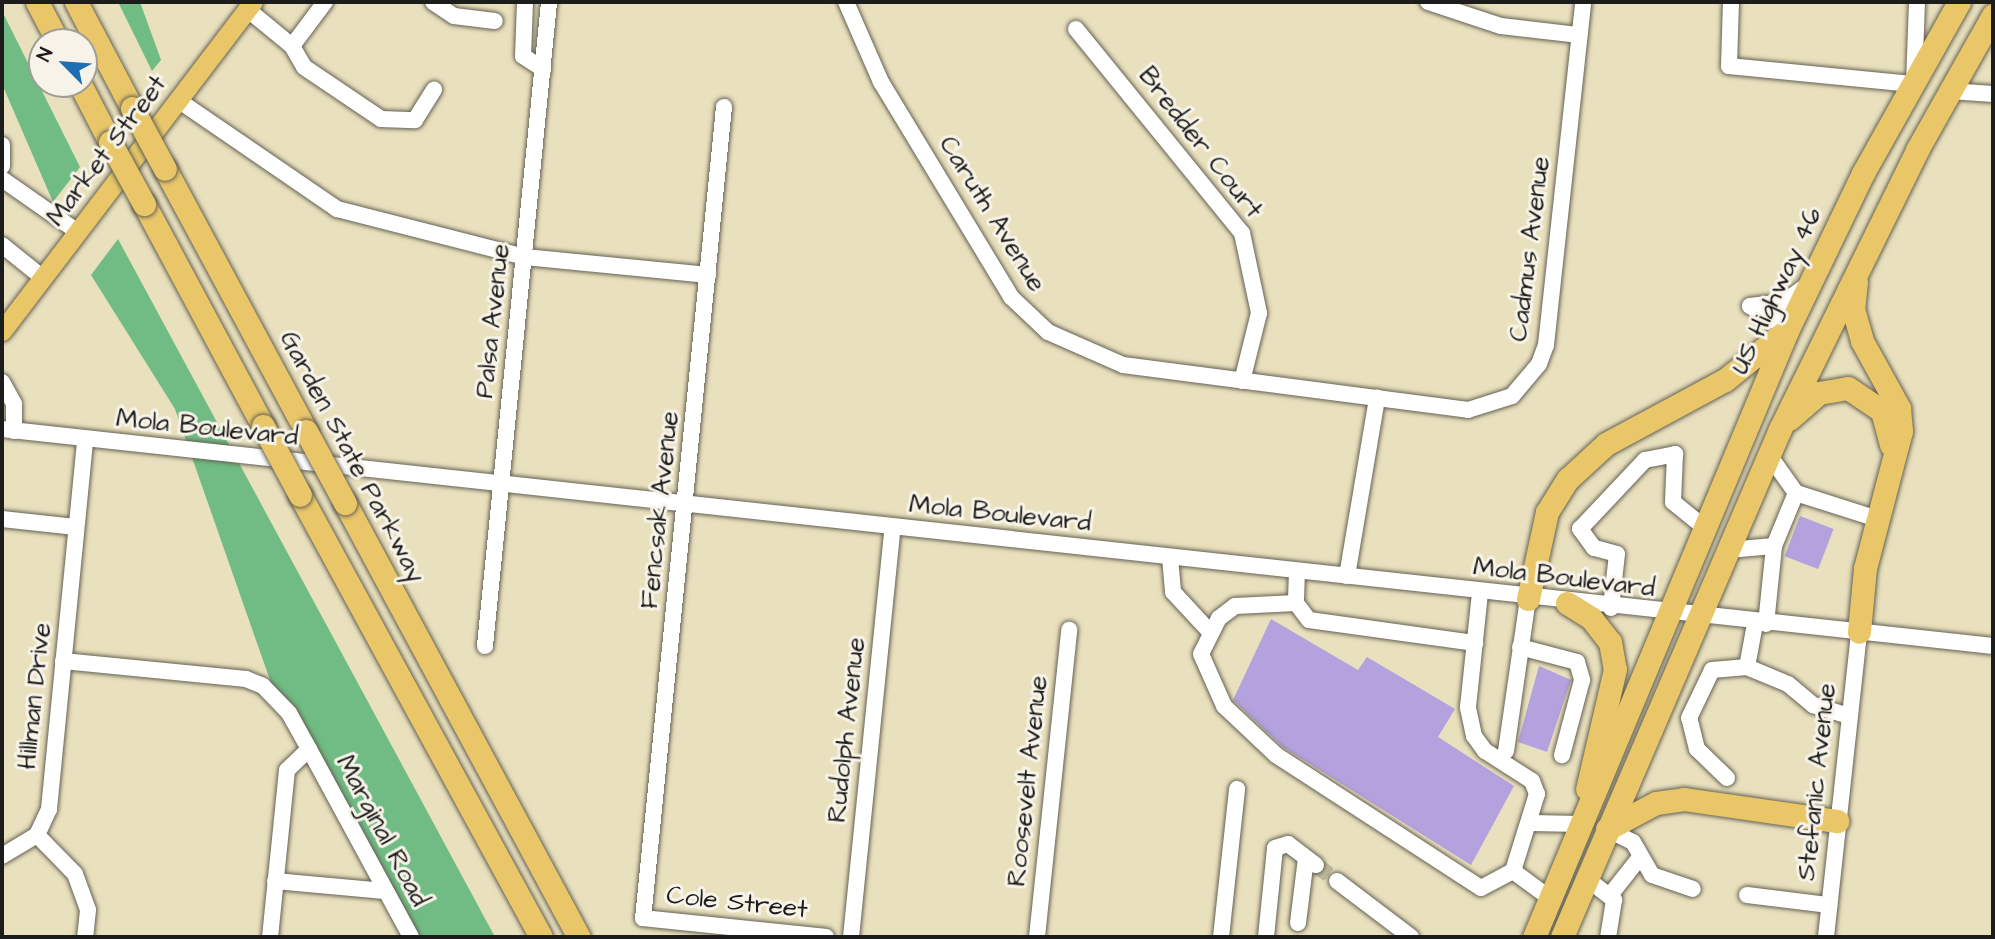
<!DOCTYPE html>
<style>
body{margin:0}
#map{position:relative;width:1995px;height:939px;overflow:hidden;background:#e9e0bd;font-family:"Architects Daughter",sans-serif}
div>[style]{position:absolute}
.forest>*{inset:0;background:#70bc84}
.building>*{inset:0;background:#b3a2dd;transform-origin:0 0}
.minor-tunnel>*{height:16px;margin-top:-8px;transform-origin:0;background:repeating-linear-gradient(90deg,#c0b99d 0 16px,transparent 0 24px)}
.roads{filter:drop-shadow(0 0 2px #646154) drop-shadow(0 0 2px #646154)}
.minor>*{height:16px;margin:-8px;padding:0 8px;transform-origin:8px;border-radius:8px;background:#fff}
.major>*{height:19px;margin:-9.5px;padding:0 9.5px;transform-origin:9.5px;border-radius:9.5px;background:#e9c769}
.highway>*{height:23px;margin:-11.5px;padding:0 11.5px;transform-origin:11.5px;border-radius:11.5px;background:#e9c769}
.bridges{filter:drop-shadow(0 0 2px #646154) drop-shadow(0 0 2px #646154)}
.highway-bridge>*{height:23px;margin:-11.5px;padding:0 11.5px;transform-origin:11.5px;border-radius:11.5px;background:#e9c769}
span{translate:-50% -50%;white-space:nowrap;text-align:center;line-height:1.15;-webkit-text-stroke:6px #f7f3e8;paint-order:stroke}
.street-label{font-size:26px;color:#1c1c1c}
.frame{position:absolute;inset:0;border:4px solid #1c1c1c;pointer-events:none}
.north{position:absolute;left:28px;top:28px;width:70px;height:70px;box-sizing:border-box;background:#f7f3e8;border:2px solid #9f9d96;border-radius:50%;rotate:295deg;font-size:19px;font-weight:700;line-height:28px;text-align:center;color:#1c1c1c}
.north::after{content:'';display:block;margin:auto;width:24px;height:32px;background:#1f6fb2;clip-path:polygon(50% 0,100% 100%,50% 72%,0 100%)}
</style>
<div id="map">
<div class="forest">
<div style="clip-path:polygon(118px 2px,140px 2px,161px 60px,152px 71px)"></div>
<div style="clip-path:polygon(2px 11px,80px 167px,53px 202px,2px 84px)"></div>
<div style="clip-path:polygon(118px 239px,495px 937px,409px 937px,271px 683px,175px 409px,91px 275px)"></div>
</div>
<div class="building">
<div style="left:1800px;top:516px;width:36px;height:43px;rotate:21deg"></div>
<div style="clip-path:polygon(1271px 619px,1358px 670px,1367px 657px,1455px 709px,1438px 737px,1514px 786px,1471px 865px,1283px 747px,1233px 700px)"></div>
<div style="clip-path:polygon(1539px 666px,1571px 680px,1547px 752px,1518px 742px)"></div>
</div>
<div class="minor-tunnel">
<div style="left:1316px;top:865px;width:26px;rotate:37deg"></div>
</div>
<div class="roads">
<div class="minor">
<div style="left:433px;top:2px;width:25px;rotate:34deg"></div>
<div style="left:454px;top:16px;width:41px;rotate:7deg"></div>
<div style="left:525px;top:2px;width:54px;rotate:92.1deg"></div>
<div style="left:523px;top:56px;width:24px;rotate:33deg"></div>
<div style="left:846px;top:2px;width:87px;rotate:66.4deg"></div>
<div style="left:881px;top:82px;width:251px;rotate:58.8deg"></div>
<div style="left:1011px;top:297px;width:51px;rotate:43.4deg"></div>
<div style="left:1048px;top:332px;width:82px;rotate:23.7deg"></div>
<div style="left:1123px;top:365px;width:348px;rotate:7.4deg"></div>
<div style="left:1468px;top:410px;width:46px;rotate:-17.7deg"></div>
<div style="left:1512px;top:396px;width:42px;rotate:-49.8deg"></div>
<div style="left:1539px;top:364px;width:20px;rotate:-70deg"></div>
<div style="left:1546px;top:345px;width:345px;rotate:-83.8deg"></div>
<div style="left:1428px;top:2px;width:77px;rotate:18.2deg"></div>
<div style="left:1501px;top:26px;width:79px;rotate:6.6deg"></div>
<div style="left:1731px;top:2px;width:64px;rotate:91.8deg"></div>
<div style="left:1729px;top:66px;width:186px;rotate:5.6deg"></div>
<div style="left:1914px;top:84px;width:82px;rotate:-87.9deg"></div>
<div style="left:247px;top:9px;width:58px;rotate:39.4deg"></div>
<div style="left:292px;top:46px;width:55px;rotate:-53.1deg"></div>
<div style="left:1076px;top:29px;width:263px;rotate:50.9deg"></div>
<div style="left:1242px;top:233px;width:82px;rotate:78deg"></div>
<div style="left:1259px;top:313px;width:70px;rotate:104deg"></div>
<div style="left:292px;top:46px;width:24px;rotate:60deg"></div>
<div style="left:304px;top:67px;width:93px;rotate:34deg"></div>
<div style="left:381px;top:119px;width:34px;rotate:2deg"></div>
<div style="left:415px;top:120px;width:36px;rotate:-58deg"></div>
<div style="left:1950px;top:91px;width:43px;rotate:4deg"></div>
<div style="left:178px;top:100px;width:193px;rotate:34.4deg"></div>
<div style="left:337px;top:209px;width:194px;rotate:14.3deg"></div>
<div style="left:525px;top:257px;width:184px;rotate:5.6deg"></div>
<div style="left:724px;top:107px;width:815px;rotate:95.7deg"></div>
<div style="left:643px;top:918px;width:184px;rotate:5.9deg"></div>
<div style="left:2px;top:145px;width:21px;rotate:90deg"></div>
<div style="left:2px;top:179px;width:93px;rotate:34.9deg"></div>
<div style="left:2px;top:245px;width:53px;rotate:38.8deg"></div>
<div style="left:1750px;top:306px;width:34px;rotate:-7deg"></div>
<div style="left:1784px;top:302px;width:31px;rotate:-36deg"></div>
<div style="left:1750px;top:306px;width:44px;rotate:31.2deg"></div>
<div style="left:2px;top:382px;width:25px;rotate:61deg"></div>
<div style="left:14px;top:404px;width:27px;rotate:90deg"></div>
<div style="left:2px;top:429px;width:2003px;rotate:6.22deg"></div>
<div style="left:1769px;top:455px;width:47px;rotate:54.6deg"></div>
<div style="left:2px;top:519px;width:74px;rotate:6.2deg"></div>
<div style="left:1728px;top:550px;width:46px;rotate:-5deg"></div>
<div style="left:1170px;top:557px;width:35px;rotate:85deg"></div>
<div style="left:1173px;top:592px;width:54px;rotate:47.2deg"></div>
<div style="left:1297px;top:571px;width:32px;rotate:92deg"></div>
<div style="left:1296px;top:603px;width:21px;rotate:53deg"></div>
<div style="left:1309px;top:620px;width:168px;rotate:7.9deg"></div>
<div style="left:1347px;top:576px;width:181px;rotate:-80.4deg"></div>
<div style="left:1296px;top:603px;width:61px;rotate:177.2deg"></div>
<div style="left:1235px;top:606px;width:20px;rotate:143deg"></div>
<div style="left:1219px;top:618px;width:40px;rotate:116.6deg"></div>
<div style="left:1201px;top:654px;width:57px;rotate:66.1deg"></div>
<div style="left:1224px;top:706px;width:71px;rotate:43.3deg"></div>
<div style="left:1276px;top:755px;width:244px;rotate:33deg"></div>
<div style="left:1481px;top:888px;width:36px;rotate:-28deg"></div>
<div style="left:1513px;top:871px;width:81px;rotate:-72.7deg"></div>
<div style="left:1537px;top:794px;width:14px;rotate:-111deg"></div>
<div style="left:1532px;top:781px;width:56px;rotate:-147.4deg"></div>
<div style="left:1485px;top:751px;width:19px;rotate:-126deg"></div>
<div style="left:1474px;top:736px;width:30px;rotate:-102deg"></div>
<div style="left:1468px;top:707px;width:116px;rotate:-84deg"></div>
<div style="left:1611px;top:608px;width:54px;rotate:-83.7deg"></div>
<div style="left:1617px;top:554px;width:24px;rotate:-165deg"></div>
<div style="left:1594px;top:548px;width:24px;rotate:-126deg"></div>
<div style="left:1580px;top:529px;width:95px;rotate:-46.7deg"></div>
<div style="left:1645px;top:460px;width:31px;rotate:-11deg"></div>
<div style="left:1675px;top:454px;width:48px;rotate:92.4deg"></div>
<div style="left:1673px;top:502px;width:41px;rotate:39.1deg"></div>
<div style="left:1766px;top:624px;width:78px;rotate:-84.1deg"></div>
<div style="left:1774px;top:546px;width:57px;rotate:-67.5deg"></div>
<div style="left:1796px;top:493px;width:86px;rotate:17.6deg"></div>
<div style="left:485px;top:646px;width:647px;rotate:-84.32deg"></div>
<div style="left:1520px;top:647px;width:59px;rotate:14.7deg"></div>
<div style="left:1577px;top:662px;width:19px;rotate:74deg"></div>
<div style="left:1582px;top:680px;width:78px;rotate:104.9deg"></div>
<div style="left:63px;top:661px;width:184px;rotate:5.6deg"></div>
<div style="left:246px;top:679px;width:18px;rotate:22deg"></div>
<div style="left:263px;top:686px;width:37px;rotate:46deg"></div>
<div style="left:289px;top:713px;width:41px;rotate:60.9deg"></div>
<div style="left:309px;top:749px;width:30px;rotate:136deg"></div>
<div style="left:287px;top:770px;width:168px;rotate:95.8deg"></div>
<div style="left:1747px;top:667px;width:44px;rotate:22.5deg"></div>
<div style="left:1788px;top:684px;width:33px;rotate:40deg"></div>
<div style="left:1813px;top:705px;width:38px;rotate:17deg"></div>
<div style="left:309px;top:749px;width:214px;rotate:61.5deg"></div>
<div style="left:1506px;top:751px;width:154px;rotate:-81.8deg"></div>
<div style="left:1727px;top:778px;width:42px;rotate:-136deg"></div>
<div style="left:1697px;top:749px;width:32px;rotate:-104deg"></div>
<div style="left:1689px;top:718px;width:53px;rotate:-64.4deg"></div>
<div style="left:1712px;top:670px;width:35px;rotate:-5deg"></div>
<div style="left:1747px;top:667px;width:44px;rotate:-79.5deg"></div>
<div style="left:1531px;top:823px;width:50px;rotate:1.1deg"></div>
<div style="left:1607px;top:829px;width:29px;rotate:27deg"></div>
<div style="left:1633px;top:842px;width:38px;rotate:60deg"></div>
<div style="left:1652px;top:875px;width:43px;rotate:18.9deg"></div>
<div style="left:37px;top:835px;width:54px;rotate:45.7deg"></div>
<div style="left:75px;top:874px;width:38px;rotate:70deg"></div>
<div style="left:88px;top:910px;width:27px;rotate:96deg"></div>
<div style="left:2px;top:856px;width:41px;rotate:-31deg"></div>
<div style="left:37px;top:835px;width:29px;rotate:-65deg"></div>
<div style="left:49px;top:809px;width:371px;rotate:-84.4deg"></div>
<div style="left:1513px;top:871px;width:47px;rotate:36.4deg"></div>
<div style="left:1586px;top:878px;width:36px;rotate:38deg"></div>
<div style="left:1614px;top:900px;width:37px;rotate:99deg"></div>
<div style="left:275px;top:881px;width:110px;rotate:5.2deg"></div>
<div style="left:1337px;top:881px;width:93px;rotate:37.1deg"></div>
<div style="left:1611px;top:894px;width:48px;rotate:-51.7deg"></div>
<div style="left:1747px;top:895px;width:83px;rotate:7deg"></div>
<div style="left:1298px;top:923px;width:65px;rotate:-83deg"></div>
<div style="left:851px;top:937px;width:412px;rotate:-84.2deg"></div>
<div style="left:1037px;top:937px;width:309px;rotate:-84deg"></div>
<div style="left:1221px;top:937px;width:149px;rotate:-83.8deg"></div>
<div style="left:1266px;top:937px;width:89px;rotate:-84.2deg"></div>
<div style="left:1275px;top:848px;width:14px;rotate:-17deg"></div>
<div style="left:1288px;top:844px;width:35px;rotate:37deg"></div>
<div style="left:1826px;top:937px;width:307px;rotate:-83.8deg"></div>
</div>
<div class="major">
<div style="left:2px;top:331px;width:414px;rotate:-52.7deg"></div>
</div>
<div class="highway">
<div style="left:37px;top:2px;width:45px;rotate:62.3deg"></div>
<div style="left:76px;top:2px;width:120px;rotate:62.2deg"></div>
<div style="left:80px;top:84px;width:65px;rotate:62.7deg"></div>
<div style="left:165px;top:169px;width:298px;rotate:61.7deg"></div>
<div style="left:144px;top:204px;width:252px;rotate:61.8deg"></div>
<div style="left:1856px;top:282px;width:27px;rotate:96deg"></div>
<div style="left:1853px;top:309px;width:33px;rotate:74deg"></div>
<div style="left:1862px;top:341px;width:77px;rotate:61.1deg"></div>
<div style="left:1899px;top:408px;width:23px;rotate:85deg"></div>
<div style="left:1901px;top:431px;width:142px;rotate:104.7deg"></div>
<div style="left:1865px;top:568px;width:64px;rotate:95.4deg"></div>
<div style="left:1789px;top:419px;width:40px;rotate:-41deg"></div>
<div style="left:1819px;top:393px;width:29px;rotate:-10deg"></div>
<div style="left:1848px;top:388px;width:41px;rotate:34.1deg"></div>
<div style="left:1882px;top:411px;width:35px;rotate:75deg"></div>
<div style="left:300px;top:495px;width:503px;rotate:61.4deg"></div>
<div style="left:345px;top:503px;width:493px;rotate:61.7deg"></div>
<div style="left:1528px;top:599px;width:89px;rotate:-77.7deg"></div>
<div style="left:1547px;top:512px;width:39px;rotate:-58deg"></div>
<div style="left:1568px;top:479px;width:52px;rotate:-42.6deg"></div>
<div style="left:1606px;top:444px;width:135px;rotate:-28.3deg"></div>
<div style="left:1725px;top:380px;width:75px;rotate:-39deg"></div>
<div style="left:1567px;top:603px;width:28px;rotate:32deg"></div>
<div style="left:1591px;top:618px;width:31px;rotate:52deg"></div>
<div style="left:1610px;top:642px;width:27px;rotate:80deg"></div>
<div style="left:1615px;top:669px;width:123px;rotate:103.1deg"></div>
<div style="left:1607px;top:829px;width:55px;rotate:-28deg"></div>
<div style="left:1656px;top:803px;width:28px;rotate:-8deg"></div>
<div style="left:1684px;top:799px;width:155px;rotate:8.2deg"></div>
<div style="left:1534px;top:937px;width:659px;rotate:-67.33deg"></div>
<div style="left:1788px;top:329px;width:173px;rotate:-64.3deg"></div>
<div style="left:1863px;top:173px;width:196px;rotate:-60.7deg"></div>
<div style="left:1562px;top:937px;width:553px;rotate:-66.77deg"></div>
<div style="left:1780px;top:429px;width:311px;rotate:-63.8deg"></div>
<div style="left:1917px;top:150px;width:155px;rotate:-60.6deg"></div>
</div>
</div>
<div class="bridges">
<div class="highway-bridge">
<div style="left:132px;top:108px;width:69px;rotate:61.6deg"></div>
<div style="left:110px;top:142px;width:71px;rotate:61.3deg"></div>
<div style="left:263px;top:426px;width:78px;rotate:61.8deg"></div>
<div style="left:306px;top:431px;width:82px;rotate:61.6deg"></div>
</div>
</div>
<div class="street-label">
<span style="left:1200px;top:143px;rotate:52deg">Bredder Court</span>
<span style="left:107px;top:151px;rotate:-53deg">Market Street</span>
<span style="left:992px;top:214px;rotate:58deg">Caruth Avenue</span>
<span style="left:1530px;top:249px;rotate:-83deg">Cadmus Avenue</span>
<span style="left:1777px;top:291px;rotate:-65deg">US Highway 46</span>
<span style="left:493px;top:321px;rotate:-84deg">Palsa Avenue</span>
<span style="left:207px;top:428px;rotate:6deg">Mola Boulevard</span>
<span style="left:352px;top:457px;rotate:62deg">Garden State Parkway</span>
<span style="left:660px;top:510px;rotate:-84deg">Fencsak Avenue</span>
<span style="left:1000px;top:514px;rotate:6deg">Mola Boulevard</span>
<span style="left:1564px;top:578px;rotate:7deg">Mola Boulevard</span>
<span style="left:35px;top:696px;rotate:-84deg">Hillman Drive</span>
<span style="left:847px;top:730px;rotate:-84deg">Rudolph Avenue</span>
<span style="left:1028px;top:781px;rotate:-84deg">Roosevelt Avenue</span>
<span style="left:1817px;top:782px;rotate:-84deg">Stefanic Avenue</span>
<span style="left:382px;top:831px;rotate:62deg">Marginal Road</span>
<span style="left:737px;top:903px;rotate:6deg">Cole Street</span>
</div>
<div class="frame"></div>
<div class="north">N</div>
</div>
